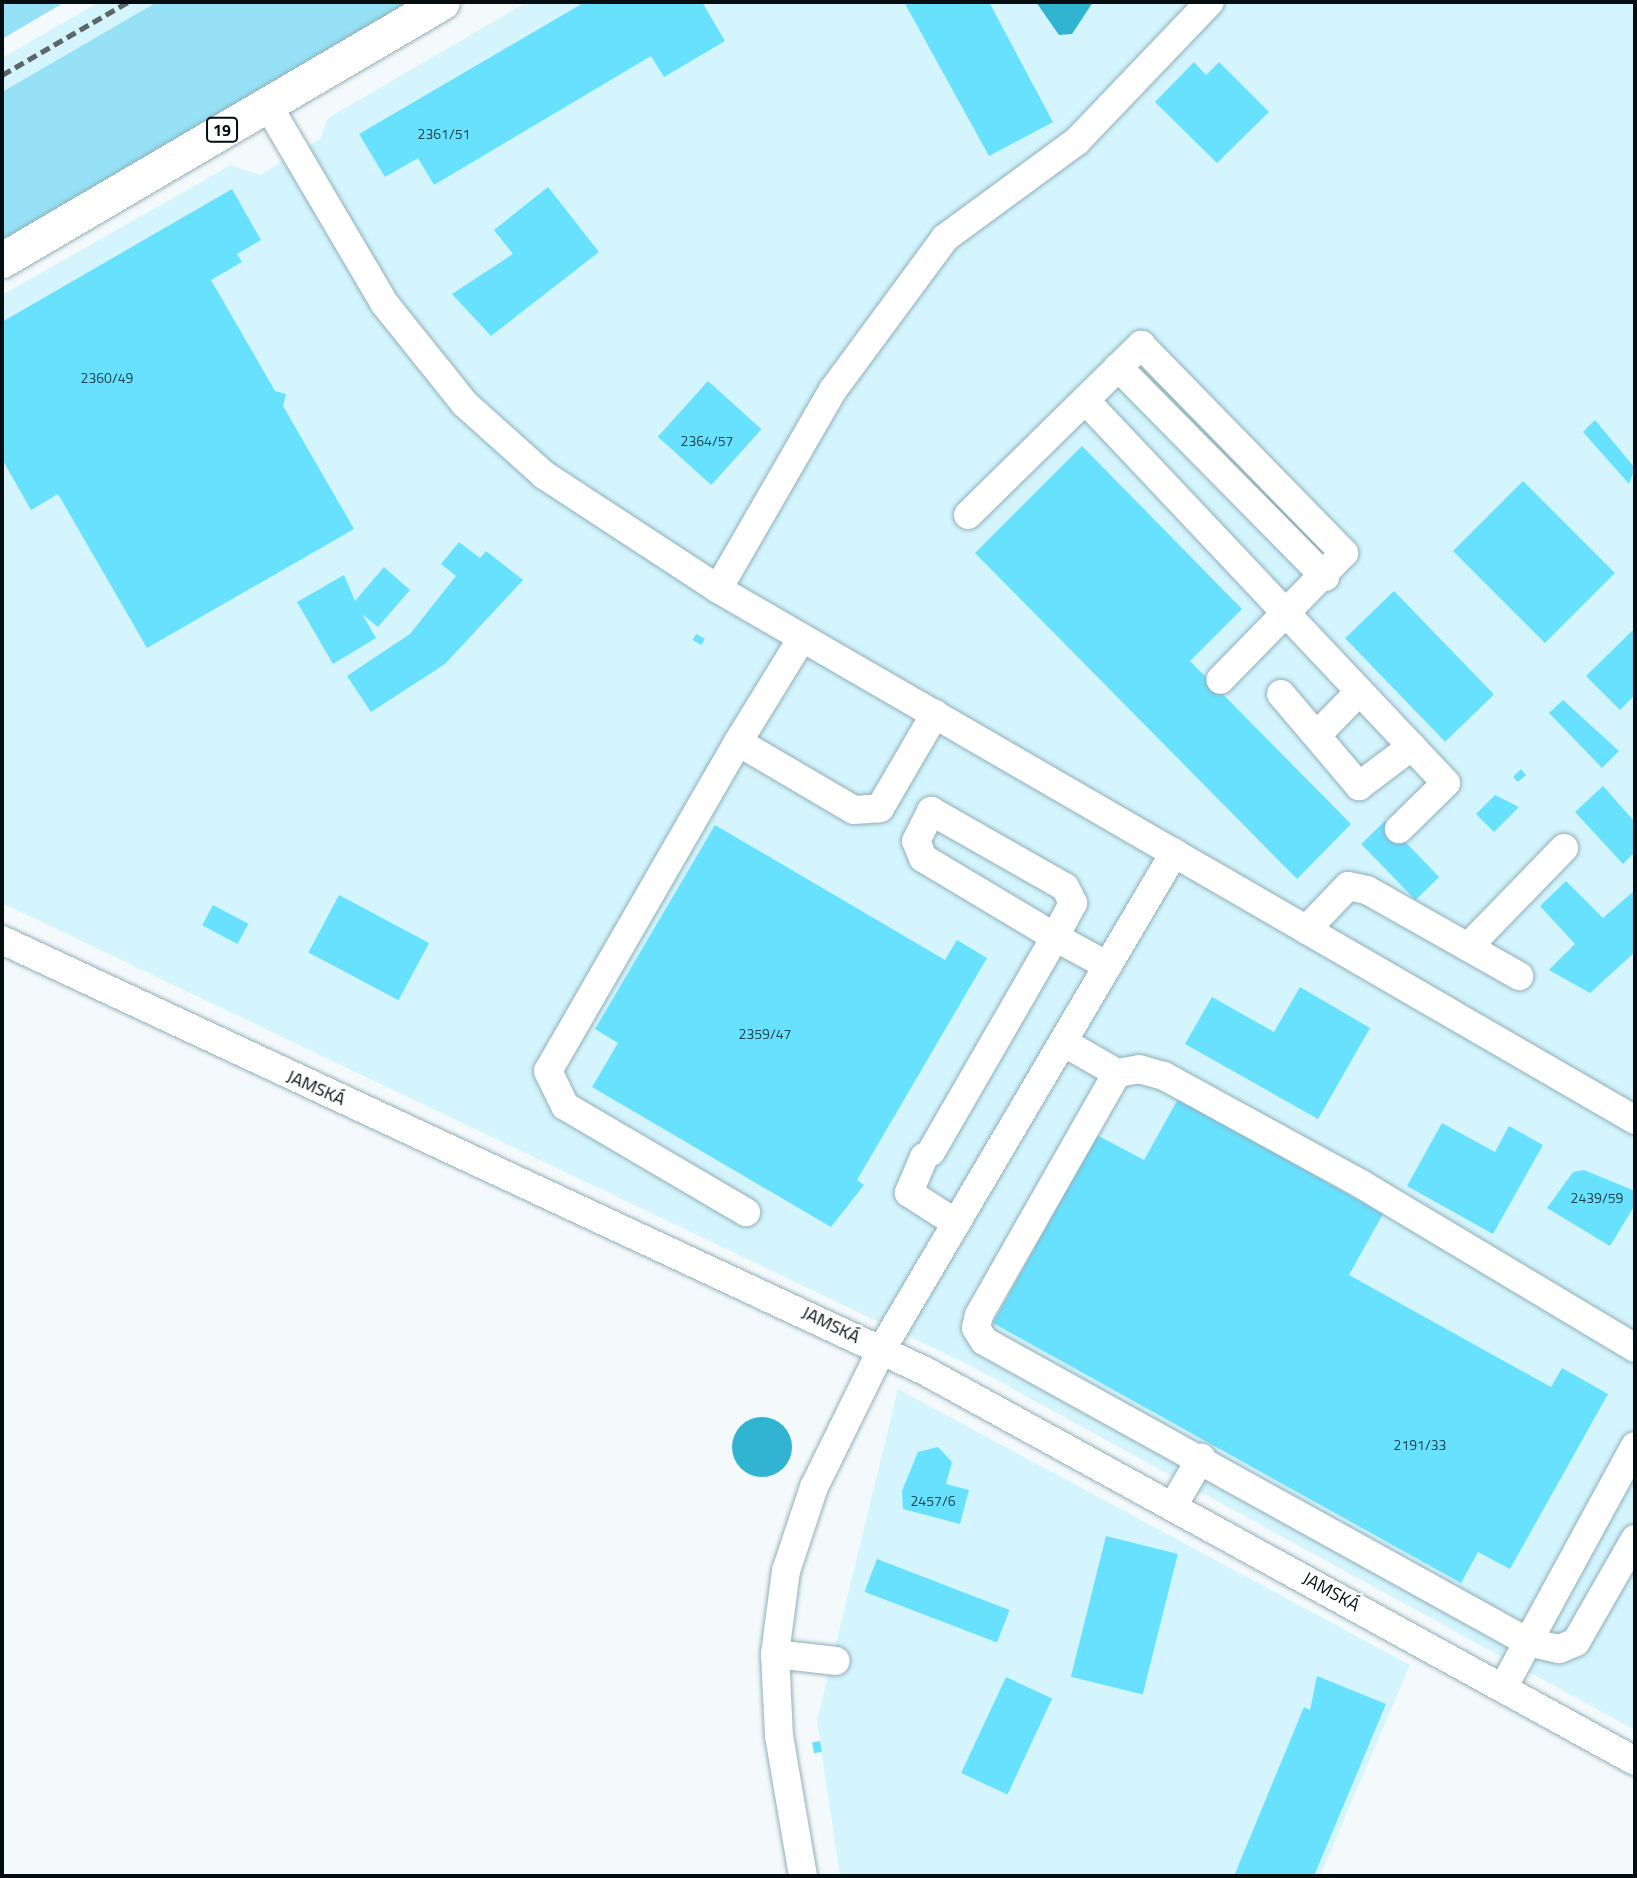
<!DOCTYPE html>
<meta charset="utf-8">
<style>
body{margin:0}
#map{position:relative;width:1637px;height:1878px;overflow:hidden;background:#f4fafc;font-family:"Titillium Web",sans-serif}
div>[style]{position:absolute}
.built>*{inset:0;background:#d4f5fe}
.green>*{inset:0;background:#96e1f5}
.water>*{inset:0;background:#31b4d1}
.round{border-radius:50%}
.building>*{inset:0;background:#68e1ff;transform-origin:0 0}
.roads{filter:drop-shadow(0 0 2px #91afb8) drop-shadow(0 0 2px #91afb8)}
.minor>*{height:28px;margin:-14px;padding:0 14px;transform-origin:14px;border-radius:14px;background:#fff}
.major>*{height:35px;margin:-17.5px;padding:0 17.5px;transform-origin:17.5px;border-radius:17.5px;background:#fff}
.rail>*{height:5px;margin-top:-2.5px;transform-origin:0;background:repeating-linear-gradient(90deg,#5d6668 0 10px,transparent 0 15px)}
span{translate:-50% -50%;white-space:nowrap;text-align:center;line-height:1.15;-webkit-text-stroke:5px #fff;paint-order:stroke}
.number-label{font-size:14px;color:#1d434c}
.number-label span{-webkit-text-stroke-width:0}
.shield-label span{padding:2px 5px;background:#fff;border:2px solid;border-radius:5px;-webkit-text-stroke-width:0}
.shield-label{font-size:16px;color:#040e11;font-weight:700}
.street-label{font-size:18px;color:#040e11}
.frame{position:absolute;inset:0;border:4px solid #040e11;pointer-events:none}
</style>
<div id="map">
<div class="built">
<div style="clip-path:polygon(99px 2px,157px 2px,2px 92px,2px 58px)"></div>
<div style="clip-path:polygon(527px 2px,1635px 2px,1635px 1730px,971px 1366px,2px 903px,2px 295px,231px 165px,260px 175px,320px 139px,328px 118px)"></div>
<div style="clip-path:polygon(898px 1389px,1410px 1665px,1320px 1876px,840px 1876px,817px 1721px)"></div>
</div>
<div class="green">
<div style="clip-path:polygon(2px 2px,65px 2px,2px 39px)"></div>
<div style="clip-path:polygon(157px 2px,410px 2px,2px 241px,2px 92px)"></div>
</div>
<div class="water">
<div style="clip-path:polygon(1036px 2px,1093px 2px,1072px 34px,1059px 35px)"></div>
<div class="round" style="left:732px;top:1417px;width:60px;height:60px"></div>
</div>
<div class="building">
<div style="clip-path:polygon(585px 2px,702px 2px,725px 41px,664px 77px,651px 56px,434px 185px,418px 158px,385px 177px,359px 134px)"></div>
<div style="clip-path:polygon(904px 2px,989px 2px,1053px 122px,989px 156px)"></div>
<div style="clip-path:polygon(1194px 62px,1206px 75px,1219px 62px,1269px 112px,1217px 163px,1155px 102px)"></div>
<div style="clip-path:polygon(548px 187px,599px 252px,491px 336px,452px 294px,513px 254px,494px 230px)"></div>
<div style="clip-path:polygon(232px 189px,261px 240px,237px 254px,242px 262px,211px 280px,275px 391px,286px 394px,283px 406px,354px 529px,147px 648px,58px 494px,31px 510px,2px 459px,2px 322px)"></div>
<div style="left:708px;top:381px;width:72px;height:75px;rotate:42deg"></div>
<div style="clip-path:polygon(1595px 420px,1635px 468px,1629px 484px,1583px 432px)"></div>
<div style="clip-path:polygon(1082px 446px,1242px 609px,1190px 661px,1351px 824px,1297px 879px,975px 553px)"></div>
<div style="left:1523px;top:481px;width:130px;height:99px;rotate:45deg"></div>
<div style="clip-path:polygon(459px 542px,480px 558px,486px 551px,523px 580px,445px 664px,371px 712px,347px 676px,410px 634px,456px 576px,441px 564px)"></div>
<div style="clip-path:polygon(384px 567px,410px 590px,378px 627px,362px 614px,376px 638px,333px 664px,297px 602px,344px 575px,355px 601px)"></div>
<div style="left:1394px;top:591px;width:144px;height:68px;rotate:46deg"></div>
<div style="clip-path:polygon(1635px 628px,1635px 695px,1620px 710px,1586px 676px)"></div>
<div style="left:696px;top:634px;width:10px;height:7px;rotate:29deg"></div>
<div style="clip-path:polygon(1563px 700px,1619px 751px,1602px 768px,1549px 713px)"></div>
<div style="clip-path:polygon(1521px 769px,1526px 775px,1518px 782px,1513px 777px)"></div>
<div style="clip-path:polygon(1603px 786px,1635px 822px,1635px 852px,1623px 864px,1575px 812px)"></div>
<div style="clip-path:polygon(1495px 795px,1519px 807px,1494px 832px,1476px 814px)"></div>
<div style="left:1385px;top:821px;width:78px;height:33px;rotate:46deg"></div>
<div style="clip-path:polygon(715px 825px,945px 960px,957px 940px,987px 958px,857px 1180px,864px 1185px,831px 1227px,592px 1087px,618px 1043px,595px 1029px)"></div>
<div style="clip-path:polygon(1566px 881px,1603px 918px,1635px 890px,1635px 952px,1590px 993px,1549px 970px,1575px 944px,1540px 906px)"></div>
<div style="left:339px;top:895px;width:102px;height:65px;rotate:28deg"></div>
<div style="left:213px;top:905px;width:40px;height:23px;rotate:28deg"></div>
<div style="clip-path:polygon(1300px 987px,1370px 1028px,1318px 1119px,1185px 1044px,1212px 997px,1274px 1032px)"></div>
<div style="clip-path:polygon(1178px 1099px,1383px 1214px,1349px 1275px,1551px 1387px,1562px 1368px,1608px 1394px,1510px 1569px,1478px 1552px,1461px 1583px,993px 1323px,1097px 1135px,1144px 1160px)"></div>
<div style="clip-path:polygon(1442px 1123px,1495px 1152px,1509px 1126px,1543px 1145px,1493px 1234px,1407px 1186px)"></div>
<div style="clip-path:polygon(1584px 1170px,1635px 1191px,1635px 1205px,1610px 1246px,1547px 1208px,1573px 1172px)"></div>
<div style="clip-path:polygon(938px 1447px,952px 1462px,946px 1484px,969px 1490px,960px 1524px,903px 1509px,902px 1491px,918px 1452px)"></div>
<div style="left:1106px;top:1536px;width:74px;height:145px;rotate:14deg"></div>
<div style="left:877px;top:1559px;width:142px;height:35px;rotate:21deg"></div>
<div style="clip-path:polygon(1317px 1676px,1386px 1704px,1314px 1876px,1234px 1876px,1304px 1707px,1310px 1710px)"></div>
<div style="left:1006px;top:1677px;width:51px;height:106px;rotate:25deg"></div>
<div style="left:820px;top:1741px;width:11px;height:8px;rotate:80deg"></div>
</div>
<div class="roads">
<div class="minor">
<div style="left:267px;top:104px;width:231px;rotate:59.5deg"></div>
<div style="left:384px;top:303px;width:129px;rotate:51.3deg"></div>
<div style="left:465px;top:404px;width:106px;rotate:41.9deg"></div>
<div style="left:544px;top:475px;width:208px;rotate:33.2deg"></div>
<div style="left:718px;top:589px;width:1060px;rotate:30.07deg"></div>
<div style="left:1118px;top:367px;width:295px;rotate:45.4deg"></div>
<div style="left:1085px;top:400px;width:526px;rotate:46.69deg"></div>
<div style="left:1446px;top:783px;width:66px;rotate:135.6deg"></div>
<div style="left:968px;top:515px;width:243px;rotate:-44.5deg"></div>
<div style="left:1141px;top:345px;width:291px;rotate:45.7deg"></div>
<div style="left:1344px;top:553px;width:177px;rotate:134.3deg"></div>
<div style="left:718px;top:589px;width:230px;rotate:-60deg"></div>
<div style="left:833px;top:390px;width:189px;rotate:-53.6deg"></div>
<div style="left:945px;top:238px;width:164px;rotate:-36.3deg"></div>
<div style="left:1077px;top:141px;width:192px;rotate:-46.3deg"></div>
<div style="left:802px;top:638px;width:122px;rotate:121.6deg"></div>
<div style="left:738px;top:742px;width:134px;rotate:30.4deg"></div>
<div style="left:854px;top:810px;width:26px;rotate:-4deg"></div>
<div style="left:880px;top:808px;width:109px;rotate:-59.7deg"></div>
<div style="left:1281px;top:694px;width:121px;rotate:49.7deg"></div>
<div style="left:1359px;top:786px;width:66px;rotate:-37deg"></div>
<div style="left:1318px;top:734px;width:59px;rotate:-45.7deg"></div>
<div style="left:738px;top:742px;width:380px;rotate:120deg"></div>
<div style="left:548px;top:1071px;width:39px;rotate:64deg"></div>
<div style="left:565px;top:1106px;width:210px;rotate:30.4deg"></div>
<div style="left:931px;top:811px;width:154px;rotate:29.6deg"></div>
<div style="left:1065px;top:887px;width:18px;rotate:63deg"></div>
<div style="left:1073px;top:903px;width:38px;rotate:118deg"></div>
<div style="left:1055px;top:937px;width:154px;rotate:-149.1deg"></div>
<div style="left:923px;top:858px;width:18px;rotate:-112deg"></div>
<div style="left:916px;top:841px;width:34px;rotate:-63deg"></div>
<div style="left:1306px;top:930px;width:61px;rotate:-46.3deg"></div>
<div style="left:1348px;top:886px;width:19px;rotate:12deg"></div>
<div style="left:1367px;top:890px;width:175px;rotate:29.5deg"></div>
<div style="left:2px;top:940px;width:1019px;rotate:25.03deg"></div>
<div style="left:925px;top:1371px;width:810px;rotate:28.78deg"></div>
<div style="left:1468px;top:947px;width:138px;rotate:-45.9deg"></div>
<div style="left:1063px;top:1042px;width:62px;rotate:29.9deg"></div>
<div style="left:1117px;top:1073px;width:22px;rotate:-10deg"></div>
<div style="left:1139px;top:1069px;width:26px;rotate:16deg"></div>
<div style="left:1164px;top:1076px;width:225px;rotate:28.7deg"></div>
<div style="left:1361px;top:1184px;width:319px;rotate:30.9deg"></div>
<div style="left:1117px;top:1073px;width:279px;rotate:119.7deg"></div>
<div style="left:979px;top:1315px;width:13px;rotate:103deg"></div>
<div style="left:976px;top:1328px;width:15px;rotate:58deg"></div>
<div style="left:984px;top:1341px;width:622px;rotate:28.96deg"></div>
<div style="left:1528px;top:1642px;width:223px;rotate:-61.4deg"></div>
<div style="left:931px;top:1152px;width:248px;rotate:-60deg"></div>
<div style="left:1055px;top:937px;width:60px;rotate:28.7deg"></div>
<div style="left:924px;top:1157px;width:39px;rotate:113deg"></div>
<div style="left:909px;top:1193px;width:56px;rotate:32.6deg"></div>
<div style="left:1173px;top:1506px;width:56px;rotate:-59.7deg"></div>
<div style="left:775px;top:1654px;width:61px;rotate:6.5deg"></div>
<div style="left:1504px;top:1686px;width:50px;rotate:-61.4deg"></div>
<div style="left:1528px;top:1642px;width:32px;rotate:13deg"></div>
<div style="left:1559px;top:1649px;width:18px;rotate:-22deg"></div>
<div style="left:1576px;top:1642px;width:119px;rotate:-60.2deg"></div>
<div style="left:803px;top:1876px;width:142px;rotate:-99.7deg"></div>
<div style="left:779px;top:1736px;width:82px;rotate:-92.8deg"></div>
<div style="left:775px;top:1654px;width:84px;rotate:-82.5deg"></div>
<div style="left:786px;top:1571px;width:89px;rotate:-71.6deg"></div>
<div style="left:814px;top:1487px;width:154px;rotate:-63.8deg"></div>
<div style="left:882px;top:1349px;width:576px;rotate:-59.51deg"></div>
</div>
<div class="major">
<div style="left:2px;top:260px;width:510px;rotate:-30.39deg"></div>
</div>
</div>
<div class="rail">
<div style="left:2px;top:75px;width:146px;rotate:-30.1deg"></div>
</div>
<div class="number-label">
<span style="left:444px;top:134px">2361/51</span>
<span style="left:107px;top:378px">2360/49</span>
<span style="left:707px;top:441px">2364/57</span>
<span style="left:765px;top:1034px">2359/47</span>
<span style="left:1597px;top:1198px">2439/59</span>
<span style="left:1420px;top:1445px">2191/33</span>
<span style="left:933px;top:1501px">2457/6</span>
</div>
<div class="shield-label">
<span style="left:222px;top:130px">19</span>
</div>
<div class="street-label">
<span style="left:316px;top:1088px;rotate:24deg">JAMSKÁ</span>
<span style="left:831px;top:1325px;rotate:26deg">JAMSKÁ</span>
<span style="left:1331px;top:1592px;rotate:29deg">JAMSKÁ</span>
</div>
<div class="frame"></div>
</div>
